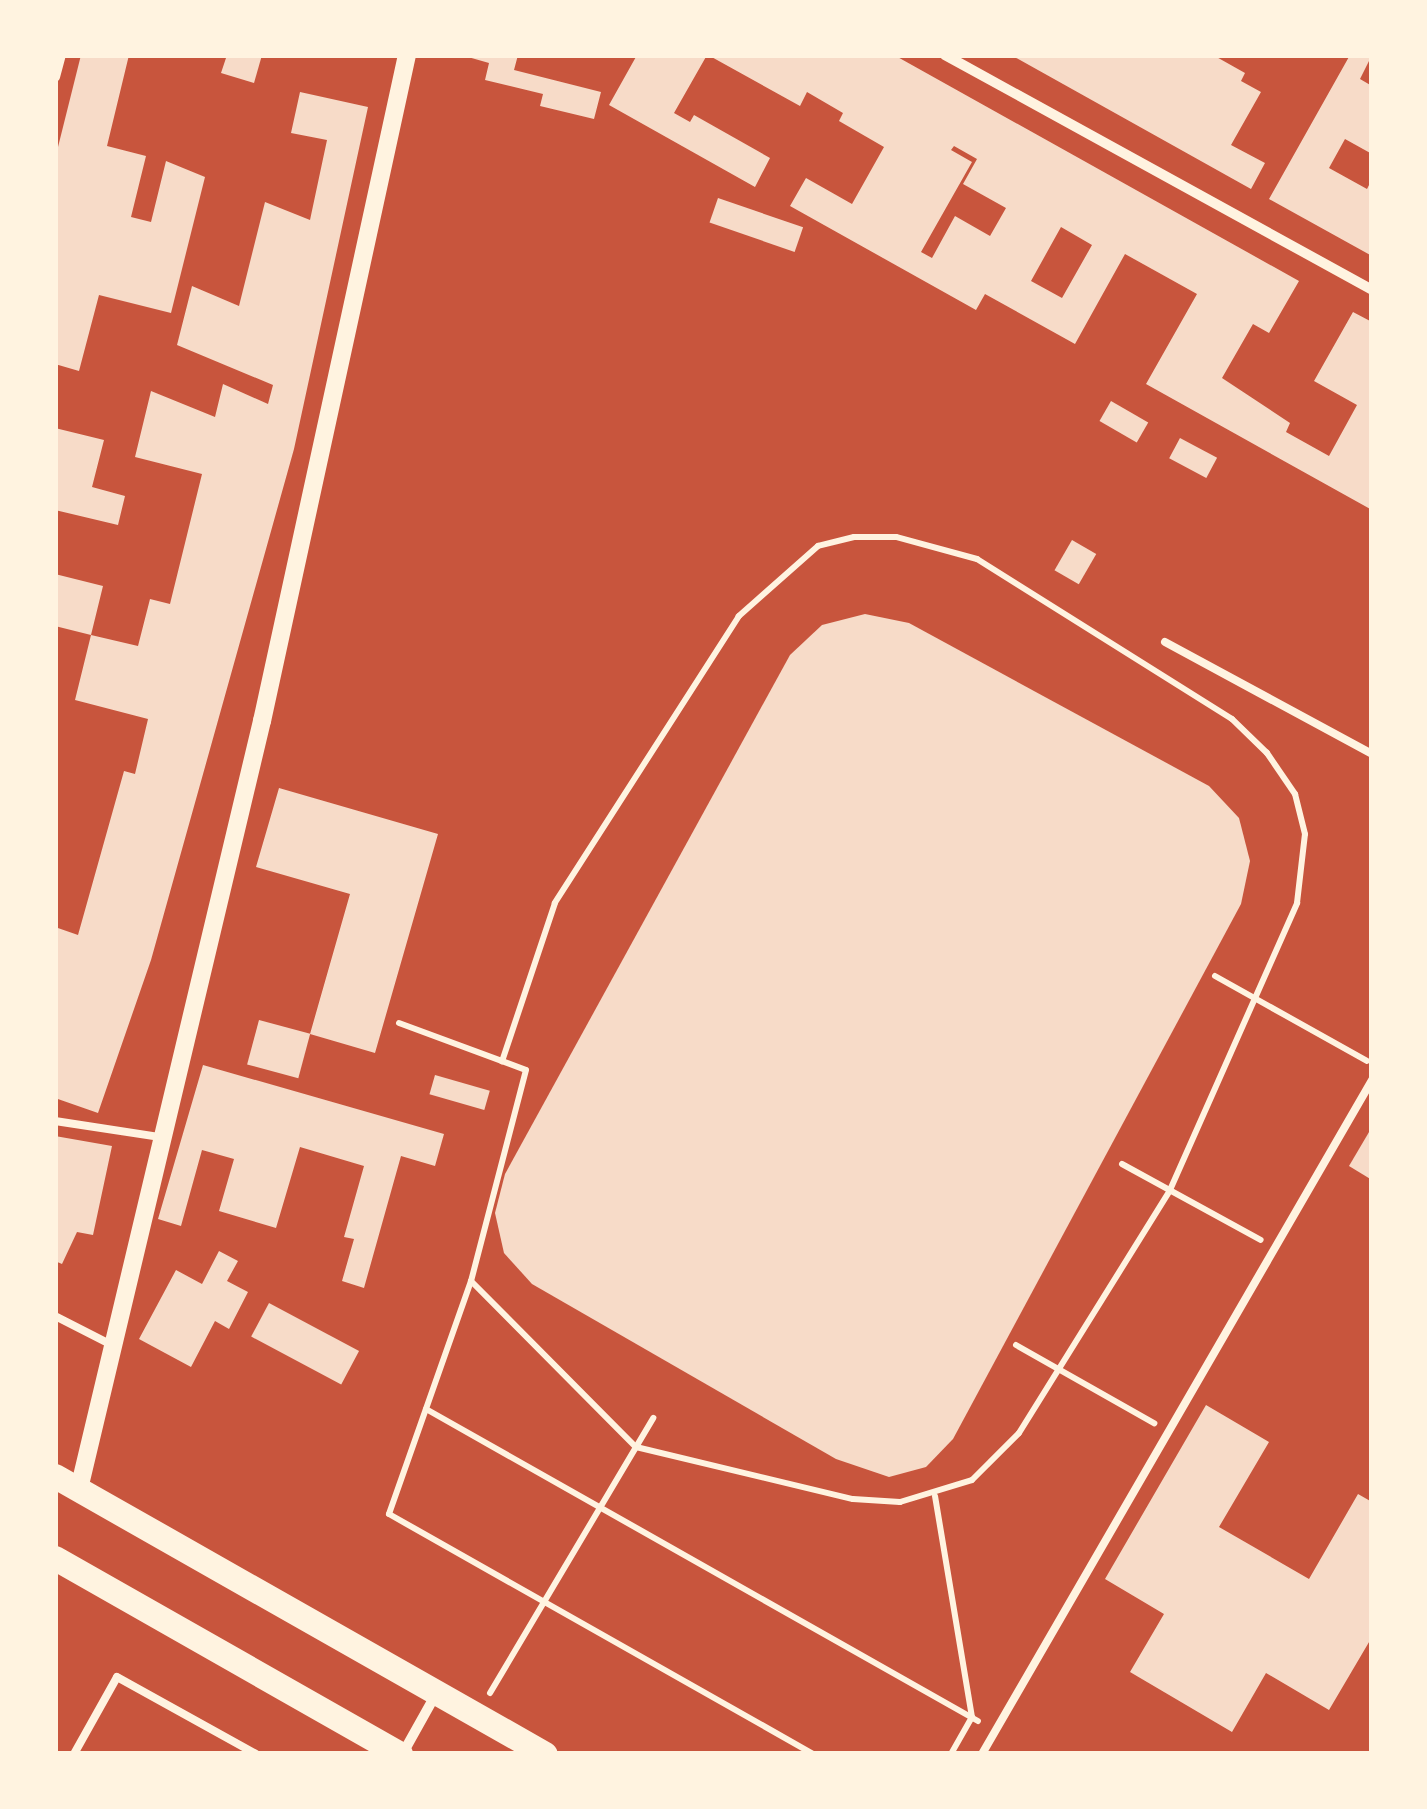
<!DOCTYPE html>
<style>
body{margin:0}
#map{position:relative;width:1427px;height:1809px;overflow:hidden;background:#c8553d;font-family:"Space Grotesk",sans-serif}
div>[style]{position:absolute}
.building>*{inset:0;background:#f7dbc8;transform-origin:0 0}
.path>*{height:6px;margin:-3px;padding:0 3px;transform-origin:3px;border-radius:3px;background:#fff3e0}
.service>*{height:8px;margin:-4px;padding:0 4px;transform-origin:4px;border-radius:4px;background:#fff3e0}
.minor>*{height:10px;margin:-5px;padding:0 5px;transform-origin:5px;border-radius:5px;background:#fff3e0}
.tertiary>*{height:18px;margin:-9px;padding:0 9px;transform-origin:9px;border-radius:9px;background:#fff3e0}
.primary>*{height:25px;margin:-12.5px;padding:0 12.5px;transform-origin:12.5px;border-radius:12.5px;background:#fff3e0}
span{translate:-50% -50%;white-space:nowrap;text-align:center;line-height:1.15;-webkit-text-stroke:8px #fff3e0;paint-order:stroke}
.frame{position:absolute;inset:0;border:58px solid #fff3e0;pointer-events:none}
</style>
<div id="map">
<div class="building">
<div style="clip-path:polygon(81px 55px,129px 55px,107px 146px,146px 156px,131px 217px,151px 222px,166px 161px,205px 177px,171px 313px,99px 295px,79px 371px,55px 364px,55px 159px)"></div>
<div style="clip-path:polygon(227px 55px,262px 55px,254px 83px,221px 73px)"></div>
<div style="clip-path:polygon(461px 55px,518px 55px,514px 70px,601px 92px,594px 119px,540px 106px,543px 94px,485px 80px,489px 63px)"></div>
<div style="clip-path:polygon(637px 55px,707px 55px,674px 113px,690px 122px,694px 115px,770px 158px,755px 187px,609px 105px)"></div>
<div style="clip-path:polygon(evenodd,708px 55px,894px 55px,1299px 281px,1269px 333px,1253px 324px,1222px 378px,1290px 423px,1286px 432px,1329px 456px,1357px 405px,1314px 381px,1353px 312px,1372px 322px,1372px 510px,1146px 384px,1197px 294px,1125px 254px,1075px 344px,985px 294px,976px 310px,790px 206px,806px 178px,852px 204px,884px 147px,839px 121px,843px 113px,807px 92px,800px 106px,708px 55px,954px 146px,977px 159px,963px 184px,1006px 208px,990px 236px,955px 216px,932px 258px,921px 252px,972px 162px,951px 150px,954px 146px,708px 55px,1061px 227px,1092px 245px,1062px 298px,1031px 281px,1061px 227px)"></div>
<div style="clip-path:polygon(1011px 55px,1213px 55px,1245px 73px,1241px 81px,1261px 92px,1231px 145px,1265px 163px,1251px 189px)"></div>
<div style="clip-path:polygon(1350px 55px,1372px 55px,1360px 79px,1372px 86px,1372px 154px,1345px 139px,1329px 168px,1367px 189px,1372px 179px,1372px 256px,1269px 199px)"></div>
<div style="clip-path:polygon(300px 92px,368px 107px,294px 449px,151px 960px,98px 1113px,55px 1098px,55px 927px,78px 935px,124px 771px,135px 774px,148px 719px,75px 700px,91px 635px,55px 626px,55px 574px,103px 586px,91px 635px,138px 646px,150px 599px,170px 604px,202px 474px,135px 457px,151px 391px,215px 417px,223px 384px,268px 404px,273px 385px,177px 345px,192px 286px,239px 306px,265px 202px,310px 220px,327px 140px,291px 133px)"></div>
<div style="left:718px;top:198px;width:90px;height:26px;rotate:19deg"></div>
<div style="left:1111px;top:401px;width:43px;height:23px;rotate:30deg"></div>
<div style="clip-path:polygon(55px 428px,104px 440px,92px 487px,125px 496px,118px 525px,55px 510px)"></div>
<div style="left:1180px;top:438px;width:42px;height:23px;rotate:28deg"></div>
<div style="left:1072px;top:540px;width:28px;height:35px;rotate:30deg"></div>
<div style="clip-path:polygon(865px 614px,909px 623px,1209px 786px,1239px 818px,1250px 861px,1241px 904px,953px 1439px,926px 1467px,889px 1477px,836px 1459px,532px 1284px,504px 1253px,495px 1213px,505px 1174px,790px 655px,822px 625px)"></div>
<div style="clip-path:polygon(279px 788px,438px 834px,375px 1053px,310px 1034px,350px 894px,256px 867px)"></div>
<div style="left:259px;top:1020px;width:53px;height:46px;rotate:15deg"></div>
<div style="clip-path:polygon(203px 1065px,444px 1134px,435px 1166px,401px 1156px,364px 1288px,342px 1281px,354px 1239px,344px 1237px,364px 1166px,300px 1147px,276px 1228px,219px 1211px,234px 1159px,202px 1150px,181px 1226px,158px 1219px)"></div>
<div style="left:435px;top:1075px;width:57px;height:20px;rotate:16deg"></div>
<div style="clip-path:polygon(1372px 1127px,1372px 1180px,1349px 1166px)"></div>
<div style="clip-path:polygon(55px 1136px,112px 1146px,93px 1235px,77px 1232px,62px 1264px,55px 1261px)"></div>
<div style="clip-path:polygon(219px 1251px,238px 1261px,227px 1281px,248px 1292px,229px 1329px,215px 1321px,191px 1367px,139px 1339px,176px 1270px,202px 1284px)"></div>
<div style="left:269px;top:1303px;width:102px;height:38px;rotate:28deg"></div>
<div style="clip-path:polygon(1206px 1405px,1269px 1442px,1219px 1527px,1309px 1579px,1358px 1494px,1372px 1502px,1372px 1637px,1329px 1710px,1266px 1673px,1232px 1732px,1130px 1672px,1164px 1614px,1105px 1579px)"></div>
</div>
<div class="path">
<div style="left:1215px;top:976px;width:174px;rotate:29.2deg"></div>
<div style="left:399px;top:1023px;width:135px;rotate:20.3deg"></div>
<div style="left:526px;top:1070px;width:218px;rotate:104.6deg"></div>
<div style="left:471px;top:1281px;width:247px;rotate:109.4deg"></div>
<div style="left:389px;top:1514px;width:487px;rotate:29.5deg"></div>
<div style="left:1122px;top:1164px;width:158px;rotate:28.7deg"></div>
<div style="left:471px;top:1281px;width:234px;rotate:45.2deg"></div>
<div style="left:636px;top:1447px;width:223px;rotate:13.5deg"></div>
<div style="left:853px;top:1499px;width:47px;rotate:3.7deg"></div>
<div style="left:900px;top:1502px;width:75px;rotate:-17deg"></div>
<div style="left:972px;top:1480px;width:66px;rotate:-45deg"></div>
<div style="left:1019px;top:1433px;width:286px;rotate:-58.1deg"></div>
<div style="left:1170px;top:1190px;width:314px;rotate:-66.1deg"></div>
<div style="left:1297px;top:903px;width:69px;rotate:-83.4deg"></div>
<div style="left:1305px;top:834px;width:41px;rotate:-104deg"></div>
<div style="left:1295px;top:794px;width:50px;rotate:-124.3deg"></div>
<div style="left:1267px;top:753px;width:49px;rotate:-135.8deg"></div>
<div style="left:1232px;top:719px;width:301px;rotate:-147.9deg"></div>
<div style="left:977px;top:559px;width:84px;rotate:-164.8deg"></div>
<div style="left:896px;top:537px;width:42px;rotate:180deg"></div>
<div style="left:854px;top:537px;width:37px;rotate:166deg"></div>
<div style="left:818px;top:546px;width:106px;rotate:138.5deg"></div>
<div style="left:739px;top:616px;width:341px;rotate:122.7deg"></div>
<div style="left:555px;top:903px;width:167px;rotate:108.5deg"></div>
<div style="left:1016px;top:1345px;width:159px;rotate:29.5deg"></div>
<div style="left:426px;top:1409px;width:634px;rotate:29.48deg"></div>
<div style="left:935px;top:1496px;width:224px;rotate:80.5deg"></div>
<div style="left:972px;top:1717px;width:43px;rotate:119.6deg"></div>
<div style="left:490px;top:1693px;width:320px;rotate:-59.3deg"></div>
</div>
<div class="service">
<div style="left:1165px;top:642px;width:235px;rotate:28.4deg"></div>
<div style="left:55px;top:1121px;width:105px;rotate:8.7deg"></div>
<div style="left:55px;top:1316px;width:66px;rotate:27deg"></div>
<div style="left:74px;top:1754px;width:88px;rotate:-60.8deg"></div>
<div style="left:117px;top:1677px;width:159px;rotate:29deg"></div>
<div style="left:982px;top:1754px;width:779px;rotate:-59.94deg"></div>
</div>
<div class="minor">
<div style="left:945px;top:55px;width:487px;rotate:28.8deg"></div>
<div style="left:55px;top:77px;width:23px;rotate:-75deg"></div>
<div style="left:403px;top:1753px;width:68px;rotate:-60.8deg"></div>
</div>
<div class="tertiary">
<div style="left:79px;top:1489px;width:790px;rotate:-76.6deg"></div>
<div style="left:262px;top:721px;width:682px;rotate:-77.72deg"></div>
</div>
<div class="primary">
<div style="left:55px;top:1476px;width:563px;rotate:29.57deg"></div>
<div style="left:55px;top:1558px;width:397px;rotate:29.6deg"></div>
</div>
<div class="frame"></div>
</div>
